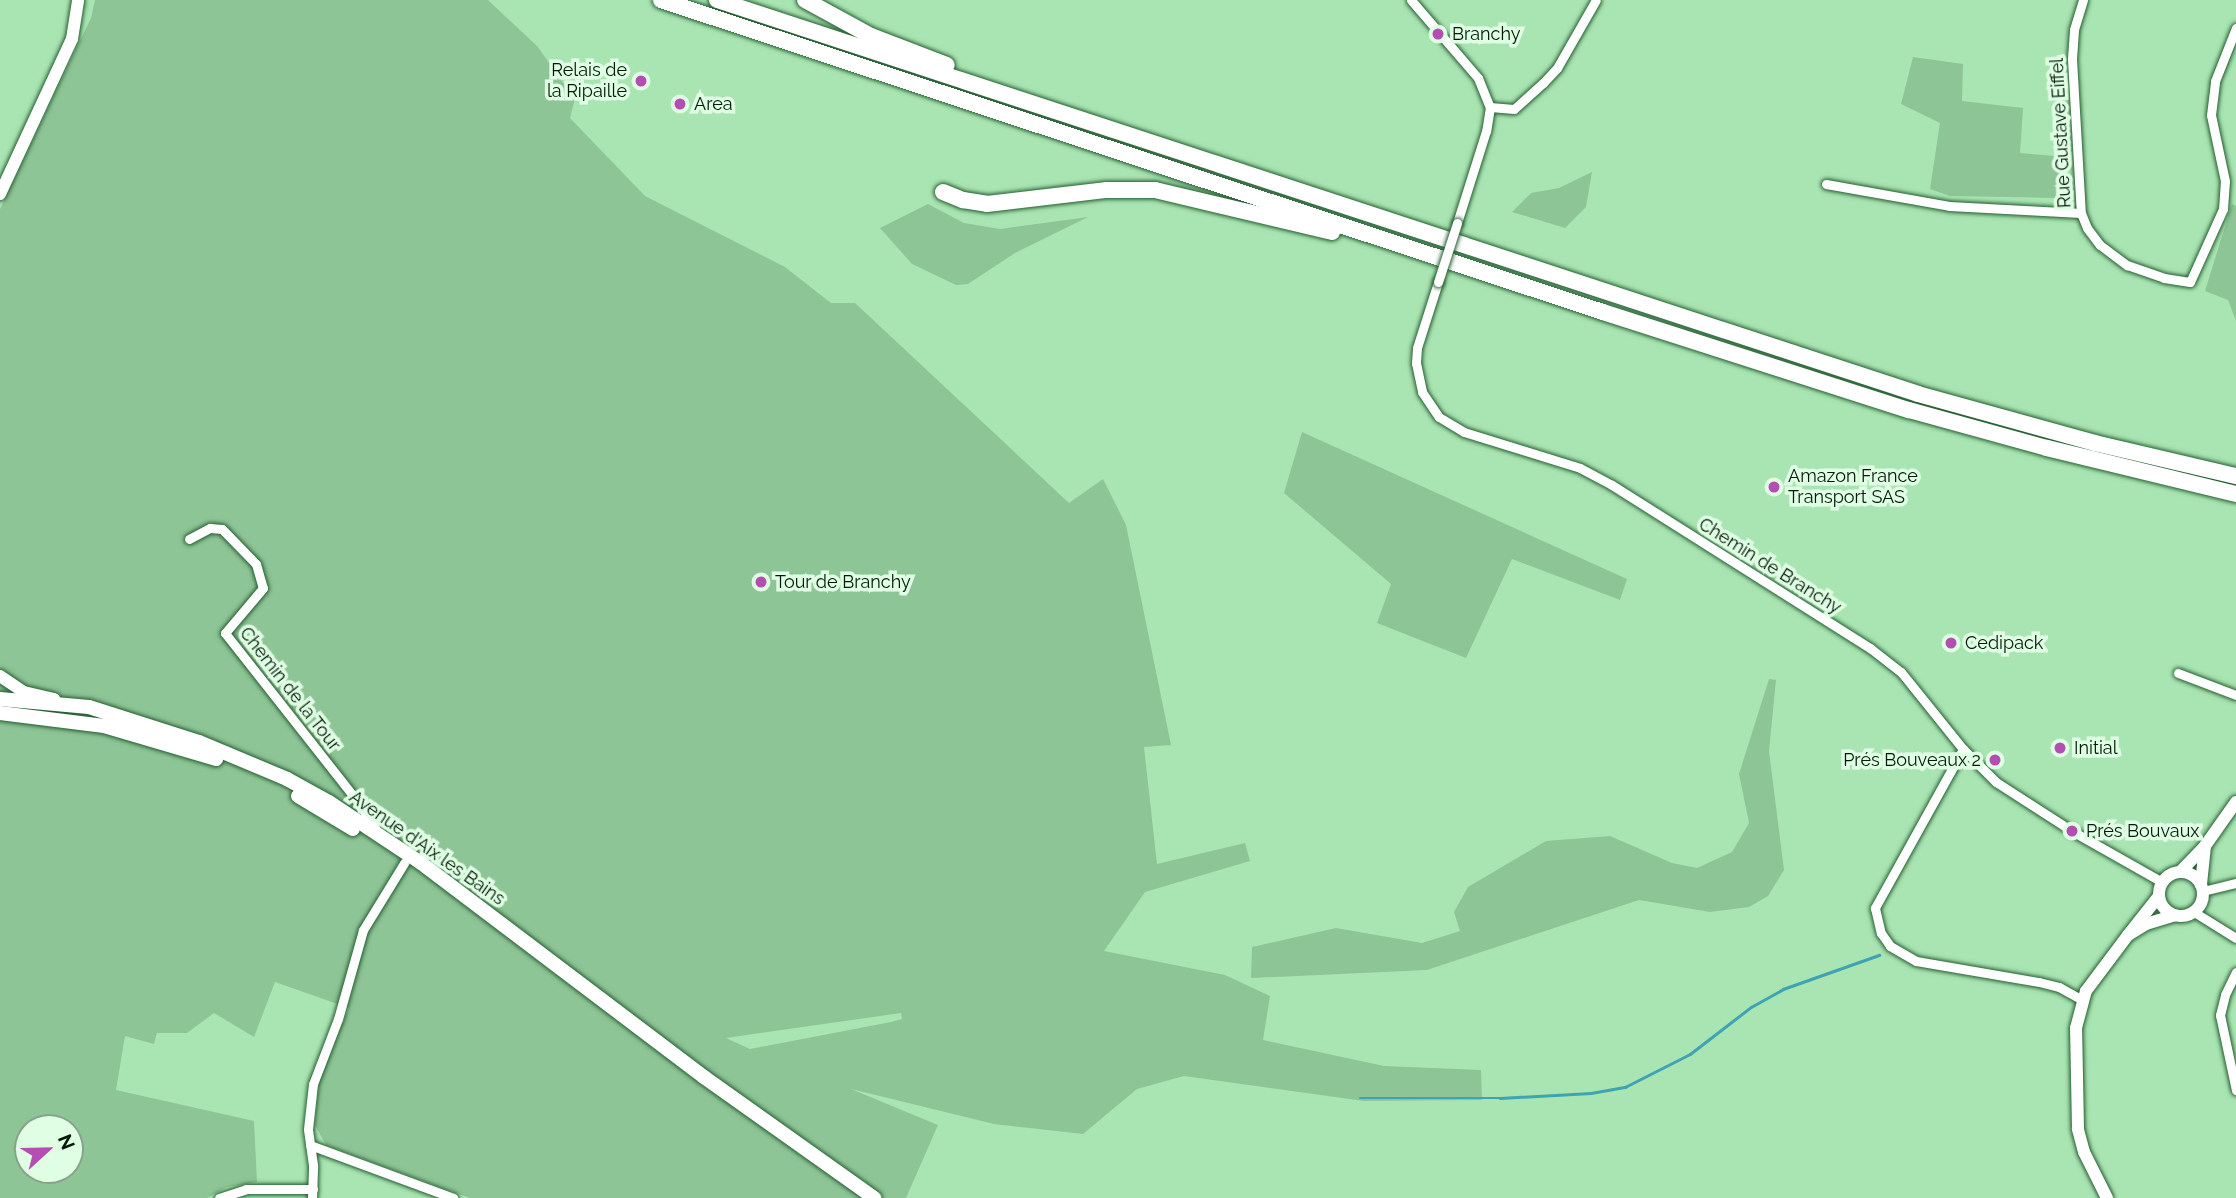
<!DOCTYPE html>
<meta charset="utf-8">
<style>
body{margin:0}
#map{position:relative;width:2236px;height:1198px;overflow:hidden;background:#a9e5b2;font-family:Raleway,sans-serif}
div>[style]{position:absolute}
.green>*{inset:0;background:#8ec596}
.stream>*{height:2.5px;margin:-1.25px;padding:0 1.25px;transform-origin:1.25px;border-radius:1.25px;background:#3fa3b2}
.roads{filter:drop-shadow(0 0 2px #265e33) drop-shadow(0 0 2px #265e33)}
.street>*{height:9px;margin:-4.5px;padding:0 4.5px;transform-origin:4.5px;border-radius:4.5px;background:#fff}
.secondary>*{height:12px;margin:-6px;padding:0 6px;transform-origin:6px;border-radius:6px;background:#fff}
.secondary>.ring{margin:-6px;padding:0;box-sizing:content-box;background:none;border:12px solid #fff;border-radius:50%}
.primary>*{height:14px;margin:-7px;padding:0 7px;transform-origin:7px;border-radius:7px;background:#fff}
.highway>*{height:16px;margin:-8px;padding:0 8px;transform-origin:8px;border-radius:8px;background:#fff}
.bridges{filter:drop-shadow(0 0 2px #265e33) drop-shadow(0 0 2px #265e33)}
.street-bridge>*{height:9px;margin:-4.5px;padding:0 4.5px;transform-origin:4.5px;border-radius:4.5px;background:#fff}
.dots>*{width:19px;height:19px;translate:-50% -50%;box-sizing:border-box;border:4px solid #e0fee4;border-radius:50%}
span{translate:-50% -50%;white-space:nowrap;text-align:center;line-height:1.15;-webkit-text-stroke:7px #e0fee4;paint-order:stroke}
.poi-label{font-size:18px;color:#031a08}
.left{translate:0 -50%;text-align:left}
.right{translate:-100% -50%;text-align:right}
.street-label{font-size:18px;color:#031a08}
.north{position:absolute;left:14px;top:1114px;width:70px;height:70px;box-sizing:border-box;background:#e0fee4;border:2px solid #88a38c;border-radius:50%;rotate:68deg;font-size:19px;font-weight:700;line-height:28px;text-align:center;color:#031a08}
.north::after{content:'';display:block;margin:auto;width:24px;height:32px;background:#b54eb2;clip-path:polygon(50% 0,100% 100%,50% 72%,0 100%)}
</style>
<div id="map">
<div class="green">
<div style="clip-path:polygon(evenodd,95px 0,488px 0,538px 47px,563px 83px,576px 94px,570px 118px,645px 196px,785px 267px,831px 303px,855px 303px,1069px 503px,1103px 479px,1126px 525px,1171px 745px,1144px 747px,1157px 864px,1245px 843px,1250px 861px,1145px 892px,1104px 951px,1225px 975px,1270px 996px,1263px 1040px,1384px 1066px,1481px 1070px,1482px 1100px,1364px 1101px,1184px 1076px,1137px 1089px,1083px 1134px,994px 1124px,851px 1089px,938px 1125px,906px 1198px,470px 1198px,326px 1145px,315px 1125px,320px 1076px,349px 1008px,275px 982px,254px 1037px,214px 1013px,187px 1033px,157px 1033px,154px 1044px,125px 1036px,116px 1090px,254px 1121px,257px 1182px,227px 1187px,207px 1198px,0 1198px,0 209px,91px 18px,95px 0,901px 1013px,902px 1019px,891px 1022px,750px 1049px,726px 1038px,901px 1013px,95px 0,28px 1128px,70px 1128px,70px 1170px,28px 1170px,28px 1128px)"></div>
<div style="clip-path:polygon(1913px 57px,1963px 64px,1962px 101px,2023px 108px,2020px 153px,2065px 157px,2055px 198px,1950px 196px,1930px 189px,1940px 123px,1901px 104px)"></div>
<div style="clip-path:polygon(1592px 172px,1586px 207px,1565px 228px,1512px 212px,1531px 193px,1559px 188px)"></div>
<div style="clip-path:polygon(928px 204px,964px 223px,1000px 229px,1088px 217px,1015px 253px,968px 284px,956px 285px,912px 264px,880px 228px)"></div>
<div style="clip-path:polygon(2232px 204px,2236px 206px,2236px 321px,2228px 300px,2205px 291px)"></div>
<div style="clip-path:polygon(1302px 432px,1627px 579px,1620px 600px,1512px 559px,1466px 658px,1377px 623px,1391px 584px,1284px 493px)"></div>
<div style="clip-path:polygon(1769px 679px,1776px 680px,1769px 751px,1784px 870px,1768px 896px,1749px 907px,1710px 912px,1639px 900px,1427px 970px,1251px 978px,1252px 947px,1336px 928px,1422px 943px,1460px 931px,1454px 912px,1468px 887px,1546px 841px,1610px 836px,1672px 863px,1697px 868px,1732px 852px,1749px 823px,1739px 774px)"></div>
</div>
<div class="stream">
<div style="left:1360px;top:1098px;width:140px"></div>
<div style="left:1500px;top:1098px;width:91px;rotate:-3.1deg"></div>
<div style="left:1591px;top:1093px;width:35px;rotate:-10deg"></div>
<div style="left:1625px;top:1087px;width:73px;rotate:-26.9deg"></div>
<div style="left:1690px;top:1054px;width:77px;rotate:-37.6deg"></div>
<div style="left:1751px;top:1007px;width:37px;rotate:-29deg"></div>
<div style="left:1783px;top:989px;width:102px;rotate:-19.5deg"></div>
</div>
<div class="roads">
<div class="street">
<div style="left:1411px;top:0;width:103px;rotate:49.3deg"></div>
<div style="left:1478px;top:78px;width:31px;rotate:68deg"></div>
<div style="left:1490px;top:107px;width:24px;rotate:99deg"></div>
<div style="left:1486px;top:131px;width:96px;rotate:107.5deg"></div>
<div style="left:2083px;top:0;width:31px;rotate:107deg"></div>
<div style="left:2074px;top:30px;width:29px;rotate:94deg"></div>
<div style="left:2072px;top:59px;width:154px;rotate:86.7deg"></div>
<div style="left:2081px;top:213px;width:16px;rotate:68deg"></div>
<div style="left:2087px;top:228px;width:21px;rotate:53deg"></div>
<div style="left:2100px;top:245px;width:34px;rotate:37deg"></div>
<div style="left:2127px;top:265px;width:39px;rotate:19deg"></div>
<div style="left:2164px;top:278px;width:26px;rotate:9deg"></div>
<div style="left:2190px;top:282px;width:80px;rotate:-65.7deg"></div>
<div style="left:2223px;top:209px;width:28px;rotate:-86deg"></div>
<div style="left:2225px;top:181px;width:67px;rotate:-102deg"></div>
<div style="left:2211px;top:115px;width:34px;rotate:-83deg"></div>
<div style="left:2215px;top:81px;width:57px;rotate:-68.4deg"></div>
<div style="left:1490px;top:107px;width:24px;rotate:5deg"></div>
<div style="left:1514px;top:109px;width:39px;rotate:-42deg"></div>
<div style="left:1543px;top:83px;width:21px;rotate:-47deg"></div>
<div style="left:1557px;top:68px;width:78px;rotate:-60.2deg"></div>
<div style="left:1826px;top:184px;width:125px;rotate:10.1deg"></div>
<div style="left:1949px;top:206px;width:132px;rotate:3deg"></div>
<div style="left:1438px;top:282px;width:69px;rotate:107.7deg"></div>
<div style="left:1417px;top:348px;width:15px;rotate:94deg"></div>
<div style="left:1416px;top:363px;width:30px;rotate:78deg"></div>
<div style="left:1422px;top:392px;width:30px;rotate:56deg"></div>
<div style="left:1439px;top:417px;width:29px;rotate:31deg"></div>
<div style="left:1464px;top:432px;width:121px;rotate:17.2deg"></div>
<div style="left:1580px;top:468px;width:36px;rotate:28deg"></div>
<div style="left:1612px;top:485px;width:305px;rotate:32.3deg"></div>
<div style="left:1870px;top:648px;width:39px;rotate:38deg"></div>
<div style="left:1901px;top:672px;width:99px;rotate:51.2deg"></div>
<div style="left:1963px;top:749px;width:47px;rotate:45deg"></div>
<div style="left:1996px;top:782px;width:90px;rotate:32.8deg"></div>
<div style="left:2072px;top:831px;width:103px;rotate:29.5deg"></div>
<div style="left:189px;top:539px;width:24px;rotate:-28deg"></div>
<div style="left:210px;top:528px;width:12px;rotate:5deg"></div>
<div style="left:222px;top:529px;width:49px;rotate:45.8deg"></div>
<div style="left:256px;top:564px;width:25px;rotate:74deg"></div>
<div style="left:263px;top:588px;width:59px;rotate:130.2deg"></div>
<div style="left:225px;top:633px;width:210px;rotate:51.8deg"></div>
<div style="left:355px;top:798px;width:36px;rotate:56deg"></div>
<div style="left:2178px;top:673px;width:62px;rotate:20.8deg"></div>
<div style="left:1963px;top:749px;width:182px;rotate:119deg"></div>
<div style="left:1875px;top:908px;width:26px;rotate:77deg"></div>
<div style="left:1881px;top:933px;width:16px;rotate:55deg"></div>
<div style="left:1890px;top:946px;width:30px;rotate:30deg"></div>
<div style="left:1916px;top:961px;width:125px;rotate:9.7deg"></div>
<div style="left:2039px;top:982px;width:21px;rotate:14deg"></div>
<div style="left:2059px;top:987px;width:26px;rotate:29deg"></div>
<div style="left:2203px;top:891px;width:34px;rotate:-14deg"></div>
<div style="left:2194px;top:912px;width:49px;rotate:31.8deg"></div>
<div style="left:2236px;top:972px;width:25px;rotate:116deg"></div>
<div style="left:2225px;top:995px;width:21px;rotate:104deg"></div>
<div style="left:2220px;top:1015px;width:77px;rotate:78deg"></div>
<div style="left:310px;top:1145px;width:153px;rotate:20.3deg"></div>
<div style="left:219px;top:1198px;width:28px;rotate:-18deg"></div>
<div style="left:246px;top:1189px;width:67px"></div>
<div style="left:312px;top:1198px;width:33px;rotate:-88deg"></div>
<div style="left:313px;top:1165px;width:36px;rotate:-98deg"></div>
<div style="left:308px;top:1129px;width:45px;rotate:-83.7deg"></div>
<div style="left:313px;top:1084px;width:70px;rotate:-69deg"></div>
<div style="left:338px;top:1019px;width:92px;rotate:-74.3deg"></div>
<div style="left:363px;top:930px;width:79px;rotate:-58.5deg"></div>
</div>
<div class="secondary">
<div style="left:0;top:194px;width:171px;rotate:-65.1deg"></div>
<div style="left:72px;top:39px;width:39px;rotate:-81deg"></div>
<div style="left:0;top:676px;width:29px;rotate:34deg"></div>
<div style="left:24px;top:692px;width:31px;rotate:13deg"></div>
<div style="left:2205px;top:846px;width:54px;rotate:-54.8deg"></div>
<div style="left:2180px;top:872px;width:36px;rotate:-46deg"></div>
<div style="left:2205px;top:846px;width:39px;rotate:96deg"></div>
<div class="ring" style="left:2159px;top:872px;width:32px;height:32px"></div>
<div style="left:2159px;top:896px;width:50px;rotate:128.5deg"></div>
<div style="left:2128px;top:935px;width:21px;rotate:-31deg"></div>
<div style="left:2146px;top:924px;width:30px;rotate:-17deg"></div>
<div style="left:2107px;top:1198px;width:51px;rotate:-116.6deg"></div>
<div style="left:2084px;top:1152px;width:24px;rotate:-105deg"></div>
<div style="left:2078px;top:1129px;width:101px;rotate:-91.1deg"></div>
<div style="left:2076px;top:1028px;width:38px;rotate:-75deg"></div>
<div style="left:2086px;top:991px;width:70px;rotate:-53.1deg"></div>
</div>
<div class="primary">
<div style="left:0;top:699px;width:89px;rotate:5.1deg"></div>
<div style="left:89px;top:707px;width:115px;rotate:17.7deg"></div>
<div style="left:199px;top:742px;width:95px;rotate:22.8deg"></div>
<div style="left:287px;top:779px;width:48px;rotate:28.7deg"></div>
<div style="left:329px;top:802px;width:110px;rotate:33.5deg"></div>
<div style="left:421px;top:863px;width:355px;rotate:37.1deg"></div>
<div style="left:704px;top:1077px;width:209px;rotate:35.4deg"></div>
<div style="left:0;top:713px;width:105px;rotate:7.1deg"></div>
<div style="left:104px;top:726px;width:117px;rotate:16.4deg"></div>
<div style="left:298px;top:796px;width:64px;rotate:31deg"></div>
</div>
<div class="highway">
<div style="left:661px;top:0;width:992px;rotate:18.33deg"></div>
<div style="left:1603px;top:312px;width:321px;rotate:17.8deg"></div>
<div style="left:1909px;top:410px;width:143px;rotate:15.4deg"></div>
<div style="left:2047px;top:448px;width:195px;rotate:13.7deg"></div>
<div style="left:717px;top:0;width:1264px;rotate:18.16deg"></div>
<div style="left:1918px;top:394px;width:184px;rotate:15.5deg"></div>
<div style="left:2095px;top:443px;width:145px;rotate:13.2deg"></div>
<div style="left:805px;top:0;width:75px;rotate:28.6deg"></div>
<div style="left:871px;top:36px;width:81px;rotate:20.9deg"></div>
<div style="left:943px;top:192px;width:22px;rotate:22deg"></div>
<div style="left:963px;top:200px;width:24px;rotate:9deg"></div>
<div style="left:987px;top:204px;width:121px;rotate:-6.7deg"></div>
<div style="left:1107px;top:190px;width:48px"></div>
<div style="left:1155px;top:190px;width:182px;rotate:13.3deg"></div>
</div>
</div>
<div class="bridges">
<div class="street-bridge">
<div style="left:1438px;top:282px;width:62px;rotate:-72.1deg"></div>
</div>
</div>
<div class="dots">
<div style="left:1438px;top:34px;background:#b54eb2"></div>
<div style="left:641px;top:81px;background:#b54eb2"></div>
<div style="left:680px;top:104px;background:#b54eb2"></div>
<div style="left:1774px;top:487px;background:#b54eb2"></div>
<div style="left:761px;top:582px;background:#b54eb2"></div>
<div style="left:1951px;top:643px;background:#b54eb2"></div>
<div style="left:2060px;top:748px;background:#b54eb2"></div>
<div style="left:1995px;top:760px;background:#b54eb2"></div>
<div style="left:2072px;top:831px;background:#b54eb2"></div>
</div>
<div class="poi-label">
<span class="left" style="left:1452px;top:34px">Branchy</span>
<span class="right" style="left:627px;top:81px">Relais de<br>la Ripaille</span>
<span class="left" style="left:694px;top:104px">Area</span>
<span class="left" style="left:1788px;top:487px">Amazon France<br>Transport SAS</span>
<span class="left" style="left:775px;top:582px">Tour de Branchy</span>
<span class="left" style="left:1965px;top:643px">Cedipack</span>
<span class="left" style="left:2074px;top:748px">Initial</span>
<span class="right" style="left:1981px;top:760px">Prés Bouveaux 2</span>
<span class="left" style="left:2086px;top:831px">Prés Bouvaux</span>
</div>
<div class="street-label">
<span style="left:2061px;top:133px;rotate:-93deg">Rue Gustave Eiffel</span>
<span style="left:1770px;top:566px;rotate:32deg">Chemin de Branchy</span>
<span style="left:290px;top:689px;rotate:52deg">Chemin de la Tour</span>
<span style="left:427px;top:848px;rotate:35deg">Avenue d'Aix les Bains</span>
</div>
<div class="north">N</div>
</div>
